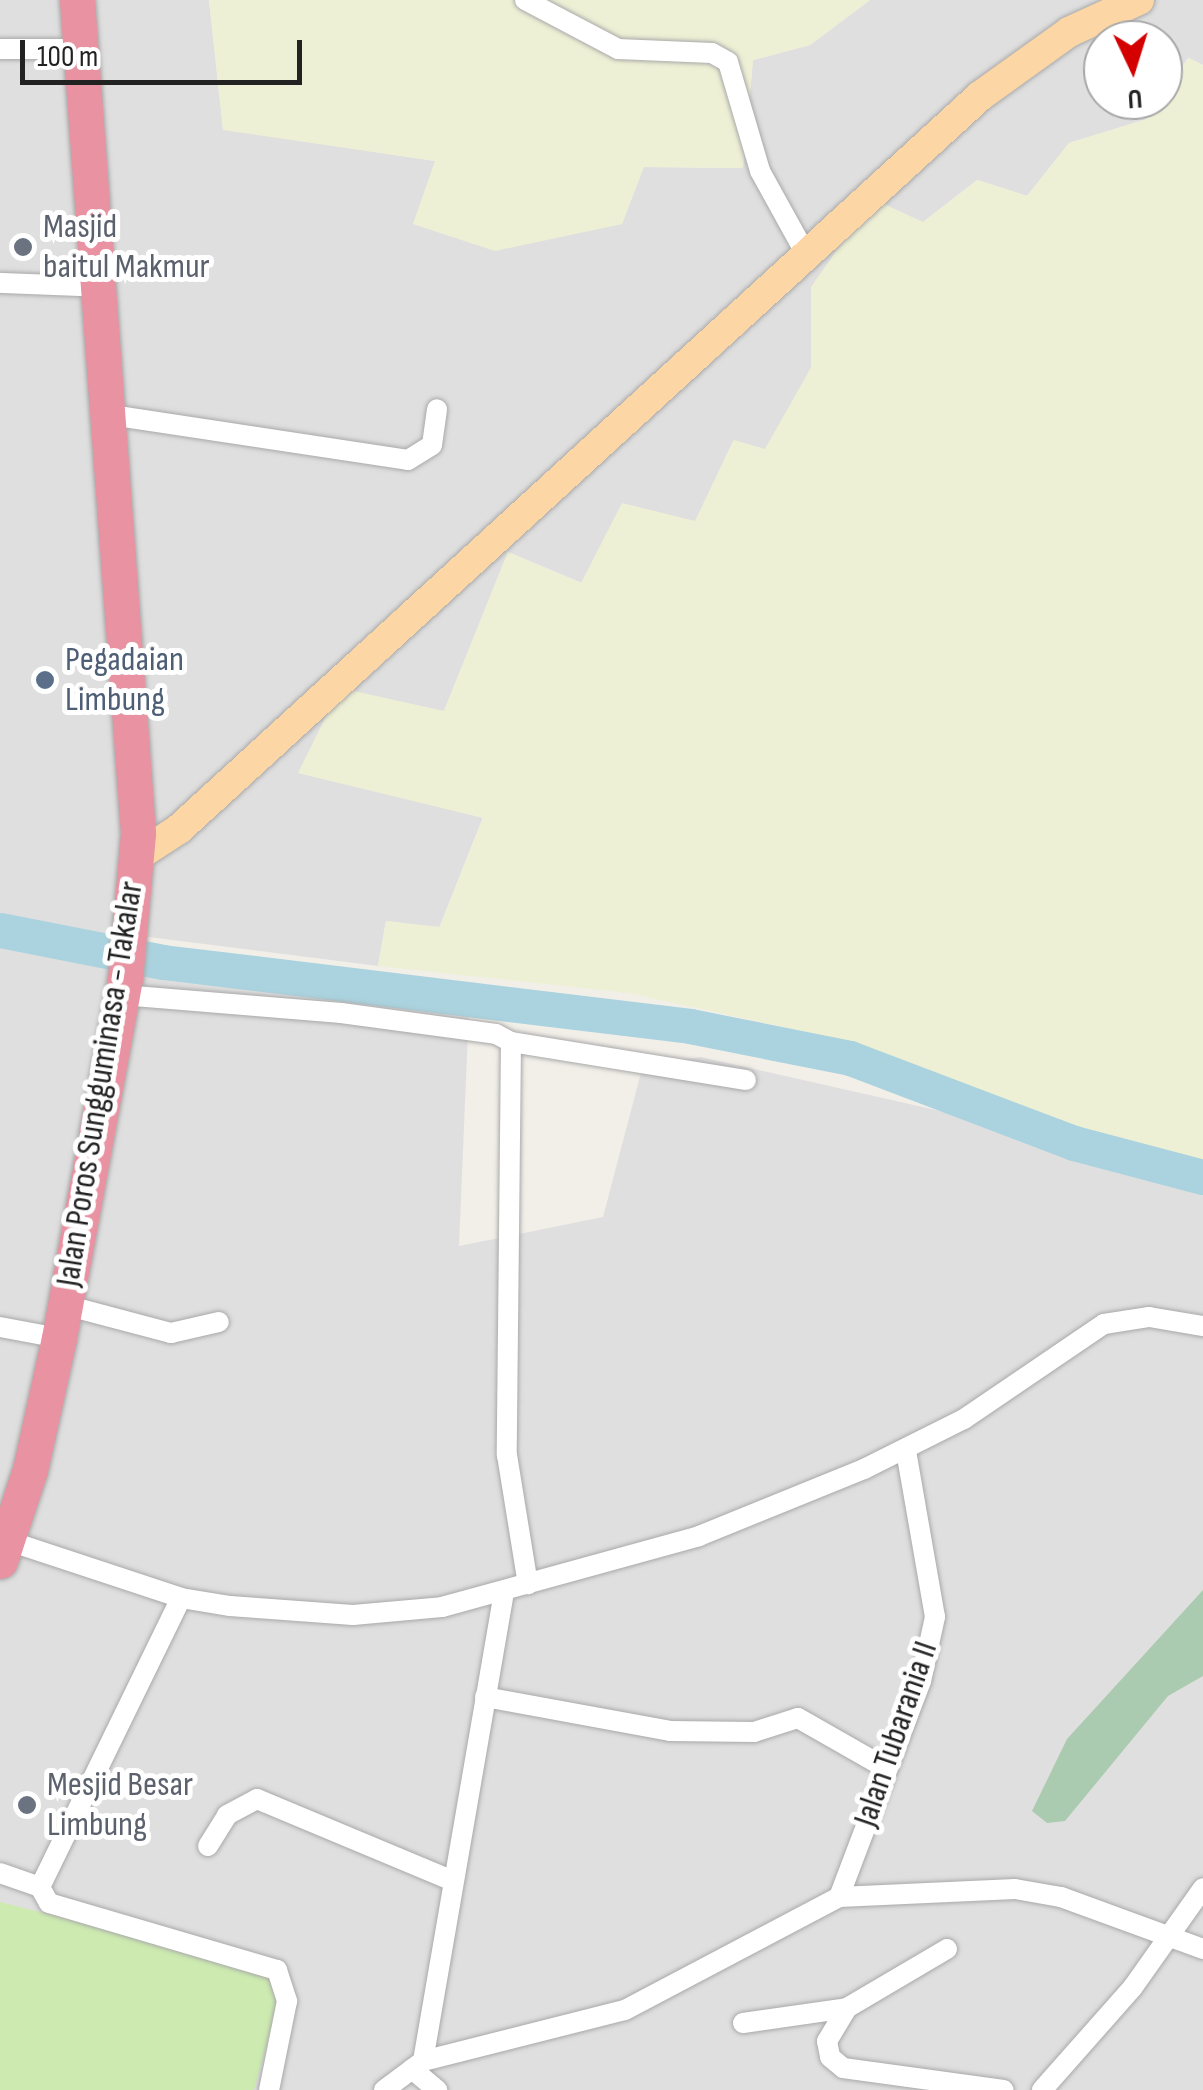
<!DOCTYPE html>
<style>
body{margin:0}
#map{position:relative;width:1203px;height:2090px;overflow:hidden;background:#f2efe9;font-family:"Sofia Sans Condensed",sans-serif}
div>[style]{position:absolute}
.residential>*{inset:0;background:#e0dfdf}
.farmland>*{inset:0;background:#eef0d5}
.grass>*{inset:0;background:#cdebb0}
.cemetery>*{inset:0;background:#aacbaf}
.river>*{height:35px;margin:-17.5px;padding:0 17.5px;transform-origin:17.5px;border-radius:17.5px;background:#aad3df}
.roads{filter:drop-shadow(0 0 2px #a9a9a9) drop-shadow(0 0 2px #a9a9a9)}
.street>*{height:20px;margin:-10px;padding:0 10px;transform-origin:10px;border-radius:10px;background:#fff}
.primary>*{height:30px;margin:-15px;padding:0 15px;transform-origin:15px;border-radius:15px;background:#fcd6a4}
.highway>*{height:35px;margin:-17.5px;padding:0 17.5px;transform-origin:17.5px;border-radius:17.5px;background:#e892a2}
.dots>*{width:28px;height:28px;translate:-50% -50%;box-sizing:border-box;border:5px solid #fff;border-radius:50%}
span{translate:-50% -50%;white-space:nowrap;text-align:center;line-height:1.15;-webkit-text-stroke:10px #fff;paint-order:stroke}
.worship-label{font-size:35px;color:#5b616d}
.left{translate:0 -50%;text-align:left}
.service-label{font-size:35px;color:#4e5e75}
.street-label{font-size:35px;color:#222}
.north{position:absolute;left:1083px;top:20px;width:100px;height:100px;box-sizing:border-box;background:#fff;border:2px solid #a7a7a7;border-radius:50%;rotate:176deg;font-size:28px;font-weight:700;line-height:40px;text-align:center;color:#222}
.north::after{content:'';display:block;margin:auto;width:35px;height:45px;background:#d40000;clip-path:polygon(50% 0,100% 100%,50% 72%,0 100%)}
.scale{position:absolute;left:20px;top:40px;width:282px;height:45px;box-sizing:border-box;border:5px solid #222;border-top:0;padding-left:12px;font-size:30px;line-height:35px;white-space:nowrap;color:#222;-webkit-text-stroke:8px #fff;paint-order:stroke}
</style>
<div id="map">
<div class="residential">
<div style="clip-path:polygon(0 0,209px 0,223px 129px,435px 161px,578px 230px,622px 224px,643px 167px,743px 168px,753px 60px,810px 45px,870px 0,1203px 0,1203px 65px,1188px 58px,1163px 95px,1163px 40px,1103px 40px,1103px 100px,1160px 100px,1147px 119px,1069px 143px,1027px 196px,977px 180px,923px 222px,812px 287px,811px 368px,765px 450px,733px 441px,695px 522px,582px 583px,508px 552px,444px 711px,299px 773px,483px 817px,439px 928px,386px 921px,378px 966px,109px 932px,94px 965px,469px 1008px,459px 1246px,603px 1217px,643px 1065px,701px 1057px,1122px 1152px,1203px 1179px,1203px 2090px,0 2090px)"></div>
</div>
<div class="farmland">
<div style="clip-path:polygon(209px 0,870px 0,810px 45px,753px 60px,743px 168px,644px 167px,622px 224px,495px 251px,413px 224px,435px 161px,223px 130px)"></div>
<div style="clip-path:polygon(1189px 58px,1203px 65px,1203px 1160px,1006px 1109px,815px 1034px,628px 993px,378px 966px,386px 921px,440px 927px,483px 818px,298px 773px,340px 688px,444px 711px,508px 552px,581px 583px,622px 503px,695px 521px,734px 440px,765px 449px,811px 368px,811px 287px,873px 199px,923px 222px,978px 180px,1027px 196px,1069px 143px,1147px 119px)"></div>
</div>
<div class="grass">
<div style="clip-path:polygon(0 1902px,287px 1974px,254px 2090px,0 2090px)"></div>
</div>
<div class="cemetery">
<div style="clip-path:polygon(1203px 1590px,1203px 1676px,1168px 1696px,1065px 1821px,1047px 1823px,1032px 1811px,1067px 1739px)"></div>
</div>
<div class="river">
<div style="left:0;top:930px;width:166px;rotate:11.1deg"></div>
<div style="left:163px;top:962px;width:531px;rotate:6.92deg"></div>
<div style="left:690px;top:1026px;width:163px;rotate:11.3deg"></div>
<div style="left:850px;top:1058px;width:240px;rotate:20.8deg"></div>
<div style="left:1074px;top:1143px;width:133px;rotate:14.8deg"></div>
</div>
<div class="roads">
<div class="street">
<div style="left:525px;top:0;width:105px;rotate:27.8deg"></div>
<div style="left:618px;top:49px;width:94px;rotate:2.4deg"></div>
<div style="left:712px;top:53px;width:18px;rotate:29deg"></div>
<div style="left:728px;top:62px;width:114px;rotate:73.6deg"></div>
<div style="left:760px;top:171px;width:97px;rotate:61.1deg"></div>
<div style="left:0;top:49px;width:80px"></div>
<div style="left:0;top:283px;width:102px;rotate:2.2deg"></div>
<div style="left:111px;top:415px;width:300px;rotate:8.6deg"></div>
<div style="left:408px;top:460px;width:28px;rotate:-32deg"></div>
<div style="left:432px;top:445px;width:36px;rotate:-82deg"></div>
<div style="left:122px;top:995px;width:220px;rotate:4.7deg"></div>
<div style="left:341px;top:1013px;width:156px;rotate:7.7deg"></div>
<div style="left:496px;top:1034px;width:17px;rotate:28deg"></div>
<div style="left:511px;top:1042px;width:413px;rotate:90.6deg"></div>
<div style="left:507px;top:1455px;width:131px;rotate:80.8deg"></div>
<div style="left:511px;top:1042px;width:238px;rotate:9.2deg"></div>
<div style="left:65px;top:1305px;width:110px;rotate:14.8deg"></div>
<div style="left:171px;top:1333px;width:49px;rotate:-12.9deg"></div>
<div style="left:0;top:1327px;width:60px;rotate:10.6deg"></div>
<div style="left:9px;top:1541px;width:181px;rotate:18.3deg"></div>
<div style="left:181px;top:1598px;width:50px;rotate:9.3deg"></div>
<div style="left:230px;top:1606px;width:123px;rotate:4.2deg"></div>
<div style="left:353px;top:1615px;width:89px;rotate:-5.1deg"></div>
<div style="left:442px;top:1607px;width:267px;rotate:-15.4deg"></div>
<div style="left:699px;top:1536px;width:178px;rotate:-22.1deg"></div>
<div style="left:864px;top:1469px;width:112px;rotate:-26.6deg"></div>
<div style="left:964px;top:1419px;width:169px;rotate:-34.2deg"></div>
<div style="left:1104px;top:1324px;width:46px;rotate:-8.8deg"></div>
<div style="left:1149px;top:1317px;width:55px;rotate:9.5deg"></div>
<div style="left:181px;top:1598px;width:322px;rotate:116deg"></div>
<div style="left:40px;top:1887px;width:18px;rotate:61deg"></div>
<div style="left:49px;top:1903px;width:238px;rotate:16.4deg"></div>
<div style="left:277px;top:1970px;width:33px;rotate:72deg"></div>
<div style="left:287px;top:2001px;width:91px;rotate:101.4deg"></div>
<div style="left:485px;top:1697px;width:188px;rotate:10.4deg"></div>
<div style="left:670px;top:1731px;width:84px;rotate:0.7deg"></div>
<div style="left:754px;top:1732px;width:46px;rotate:-17.7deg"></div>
<div style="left:798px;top:1718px;width:99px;rotate:29.7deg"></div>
<div style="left:208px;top:1846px;width:36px;rotate:-58deg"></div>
<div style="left:227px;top:1815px;width:34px;rotate:-28deg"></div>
<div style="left:257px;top:1799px;width:212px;rotate:22.7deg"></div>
<div style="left:0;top:1873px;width:42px;rotate:19.3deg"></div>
<div style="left:839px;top:1897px;width:231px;rotate:-69.2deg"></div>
<div style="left:921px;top:1681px;width:66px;rotate:-77.7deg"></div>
<div style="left:935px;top:1617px;width:169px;rotate:-99.9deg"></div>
<div style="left:947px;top:1949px;width:116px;rotate:149.5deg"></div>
<div style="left:847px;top:2008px;width:39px;rotate:121deg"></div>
<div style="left:827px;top:2041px;width:16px;rotate:79deg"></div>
<div style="left:830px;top:2057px;width:17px;rotate:40deg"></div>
<div style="left:843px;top:2068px;width:162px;rotate:7.8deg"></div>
<div style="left:743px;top:2023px;width:105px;rotate:-8.2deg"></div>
<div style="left:423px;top:2061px;width:475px;rotate:-80.2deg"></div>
<div style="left:412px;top:2069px;width:33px;rotate:40deg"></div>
<div style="left:384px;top:2090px;width:49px;rotate:-36.6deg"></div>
<div style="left:423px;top:2061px;width:208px;rotate:-14.2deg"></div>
<div style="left:625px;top:2010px;width:242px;rotate:-27.8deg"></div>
<div style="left:839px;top:1897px;width:176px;rotate:-2.6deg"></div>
<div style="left:1015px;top:1889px;width:47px;rotate:9.9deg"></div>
<div style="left:1061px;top:1897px;width:151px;rotate:20.1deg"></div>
<div style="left:1042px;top:2090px;width:137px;rotate:-48.5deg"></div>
<div style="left:1133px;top:1987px;width:121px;rotate:-54.7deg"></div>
</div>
<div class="primary">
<div style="left:136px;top:857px;width:51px;rotate:-33.1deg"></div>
<div style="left:179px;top:829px;width:1086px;rotate:-42.46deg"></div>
<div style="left:980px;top:96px;width:110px;rotate:-35.7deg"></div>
<div style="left:1069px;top:32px;width:77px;rotate:-24.6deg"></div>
</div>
<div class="highway">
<div style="left:0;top:1561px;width:96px;rotate:-71.8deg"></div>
<div style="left:30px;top:1470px;width:135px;rotate:-77.6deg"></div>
<div style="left:59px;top:1338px;width:365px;rotate:-79.6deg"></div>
<div style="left:125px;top:979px;width:147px;rotate:-84.9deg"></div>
<div style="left:138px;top:833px;width:835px;rotate:-94.19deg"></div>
</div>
</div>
<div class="dots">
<div style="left:23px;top:247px;background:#6b7280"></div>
<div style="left:45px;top:680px;background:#5c6f8a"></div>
<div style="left:27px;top:1805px;background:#6b7280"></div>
</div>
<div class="worship-label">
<span class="left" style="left:43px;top:247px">Masjid<br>baitul Makmur</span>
<span class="left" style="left:47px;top:1805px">Mesjid Besar<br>Limbung</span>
</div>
<div class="service-label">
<span class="left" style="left:65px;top:680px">Pegadaian<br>Limbung</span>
</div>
<div class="street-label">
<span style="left:100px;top:1084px;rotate:-81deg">Jalan Poros Sungguminasa - Takalar</span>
<span style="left:896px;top:1734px;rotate:-71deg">Jalan Tubarania II</span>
</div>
<div class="north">U</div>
<div class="scale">100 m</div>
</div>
